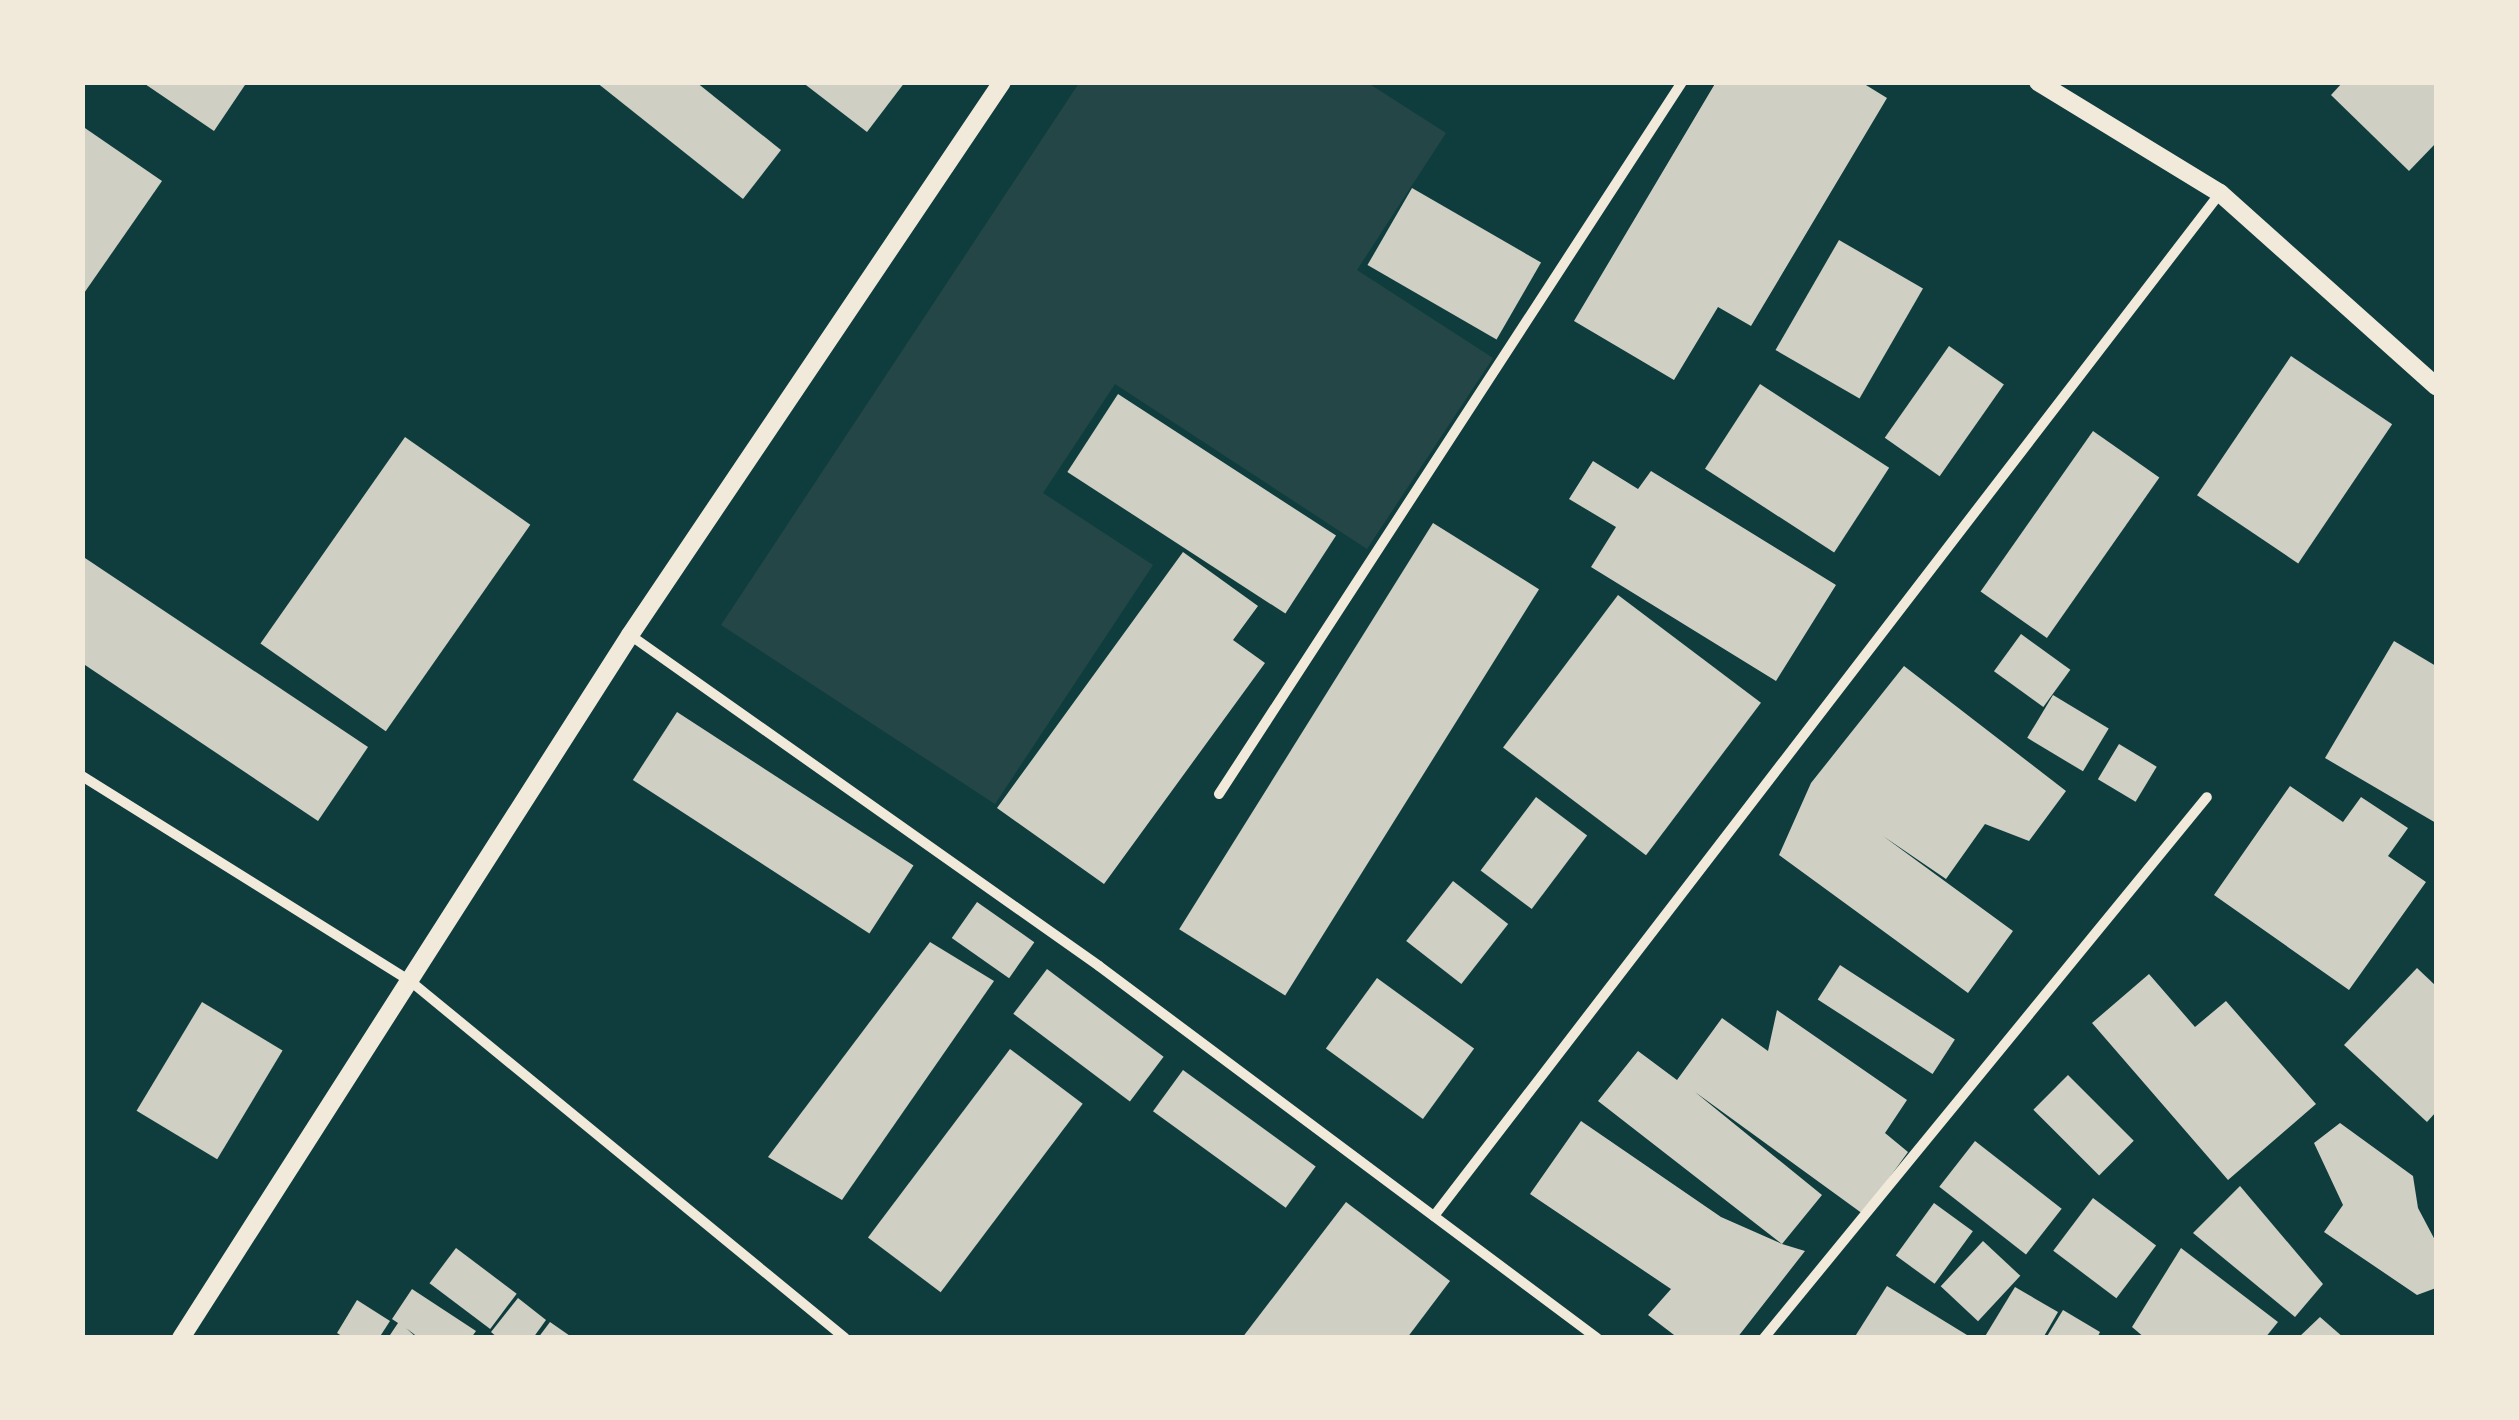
<!DOCTYPE html>
<style>
body{margin:0}
#map{position:relative;width:2519px;height:1420px;overflow:hidden;background:#0f3d3e;font-family:Manrope,sans-serif}
div>[style]{position:absolute}
.green>*{inset:0;background:#244646}
.building>*{inset:0;background:#cfcfc3;transform-origin:0 0}
.minor>*{height:10px;margin:-5px;padding:0 5px;transform-origin:5px;border-radius:5px;background:#f1e9da}
.tertiary>*{height:18px;margin:-9px;padding:0 9px;transform-origin:9px;border-radius:9px;background:#f1e9da}
span{translate:-50% -50%;white-space:nowrap;text-align:center;line-height:1.15;-webkit-text-stroke:9px #f1e9da;paint-order:stroke}
.frame{position:absolute;inset:0;border:85px solid #f1e9da;pointer-events:none}
</style>
<div id="map">
<div class="green">
<div style="clip-path:polygon(1079px 83px,1368px 83px,1446px 133px,1357px 270px,1493px 358px,1367px 549px,1115px 384px,1043px 493px,1153px 565px,995px 804px,721px 625px)"></div>
</div>
<div class="building">
<div style="clip-path:polygon(142px 82px,247px 82px,214px 131px)"></div>
<div style="clip-path:polygon(596px 82px,696px 82px,781px 150px,743px 199px)"></div>
<div style="clip-path:polygon(802px 82px,905px 82px,867px 132px)"></div>
<div style="clip-path:polygon(1716px 82px,1861px 82px,1887px 98px,1751px 326px,1718px 307px,1674px 380px,1574px 321px)"></div>
<div style="clip-path:polygon(2343px 82px,2436px 82px,2436px 143px,2409px 171px,2331px 95px)"></div>
<div style="clip-path:polygon(82px 126px,162px 181px,82px 296px)"></div>
<div style="left:1412px;top:188px;width:149px;height:89px;rotate:30deg"></div>
<div style="left:1839px;top:240px;width:97px;height:127px;rotate:30deg"></div>
<div style="left:1949px;top:346px;width:67px;height:112px;rotate:35deg"></div>
<div style="left:2291px;top:356px;width:122px;height:168px;rotate:34deg"></div>
<div style="left:1760px;top:384px;width:154px;height:101px;rotate:33deg"></div>
<div style="left:1118px;top:394px;width:260px;height:93px;rotate:33deg"></div>
<div style="left:2093px;top:431px;width:81px;height:196px;rotate:35deg"></div>
<div style="left:405px;top:437px;width:153px;height:252px;rotate:35deg"></div>
<div style="clip-path:polygon(1593px 461px,1638px 489px,1651px 471px,1836px 585px,1776px 681px,1591px 567px,1616px 527px,1569px 499px)"></div>
<div style="left:1433px;top:523px;width:125px;height:479px;rotate:32deg"></div>
<div style="clip-path:polygon(1183px 552px,1258px 606px,1233px 640px,1265px 663px,1104px 884px,997px 808px)"></div>
<div style="clip-path:polygon(82px 556px,368px 747px,318px 821px,82px 663px)"></div>
<div style="left:1618px;top:595px;width:179px;height:191px;rotate:37deg"></div>
<div style="left:2021px;top:634px;width:61px;height:46px;rotate:36deg"></div>
<div style="clip-path:polygon(2394px 641px,2436px 666px,2436px 823px,2325px 758px)"></div>
<div style="clip-path:polygon(1904px 666px,2066px 791px,2029px 841px,1985px 824px,1946px 879px,1883px 836px,2013px 931px,1968px 993px,1779px 855px,1811px 783px)"></div>
<div style="left:2053px;top:695px;width:65px;height:50px;rotate:31deg"></div>
<div style="left:677px;top:712px;width:282px;height:81px;rotate:33deg"></div>
<div style="left:2119px;top:744px;width:44px;height:41px;rotate:31deg"></div>
<div style="clip-path:polygon(2290px 786px,2343px 822px,2361px 797px,2408px 828px,2388px 856px,2426px 882px,2349px 990px,2214px 895px)"></div>
<div style="left:1536px;top:797px;width:64px;height:92px;rotate:37deg"></div>
<div style="left:1453px;top:881px;width:70px;height:76px;rotate:38deg"></div>
<div style="left:977px;top:902px;width:70px;height:44px;rotate:35deg"></div>
<div style="clip-path:polygon(930px 942px,994px 981px,842px 1200px,768px 1157px)"></div>
<div style="left:1840px;top:965px;width:137px;height:41px;rotate:33deg"></div>
<div style="clip-path:polygon(2417px 968px,2436px 986px,2436px 1112px,2427px 1122px,2344px 1045px)"></div>
<div style="left:1047px;top:969px;width:146px;height:56px;rotate:37deg"></div>
<div style="clip-path:polygon(2149px 974px,2195px 1027px,2226px 1001px,2316px 1104px,2228px 1180px,2092px 1023px)"></div>
<div style="left:1377px;top:978px;width:120px;height:87px;rotate:36deg"></div>
<div style="left:202px;top:1002px;width:94px;height:127px;rotate:31deg"></div>
<div style="clip-path:polygon(1777px 1010px,1907px 1100px,1885px 1133px,1908px 1152px,1863px 1214px,1695px 1092px,1822px 1195px,1782px 1244px,1805px 1251px,1737px 1338px,1678px 1338px,1648px 1315px,1671px 1289px,1530px 1194px,1581px 1121px,1721px 1217px,1782px 1244px,1598px 1101px,1638px 1051px,1677px 1080px,1722px 1018px,1768px 1051px)"></div>
<div style="left:1010px;top:1049px;width:91px;height:236px;rotate:37deg"></div>
<div style="left:1183px;top:1070px;width:164px;height:51px;rotate:36deg"></div>
<div style="left:2068px;top:1075px;width:93px;height:49px;rotate:45deg"></div>
<div style="clip-path:polygon(2340px 1123px,2413px 1176px,2418px 1208px,2436px 1242px,2436px 1288px,2417px 1295px,2324px 1232px,2343px 1205px,2314px 1143px)"></div>
<div style="left:1975px;top:1141px;width:110px;height:58px;rotate:38deg"></div>
<div style="clip-path:polygon(2240px 1186px,2323px 1284px,2295px 1317px,2193px 1233px)"></div>
<div style="left:2093px;top:1198px;width:79px;height:66px;rotate:37deg"></div>
<div style="clip-path:polygon(1346px 1202px,1450px 1281px,1407px 1338px,1242px 1338px)"></div>
<div style="left:1934px;top:1203px;width:48px;height:65px;rotate:36deg"></div>
<div style="left:1983px;top:1241px;width:51px;height:62px;rotate:43deg"></div>
<div style="left:456px;top:1248px;width:76px;height:44px;rotate:37deg"></div>
<div style="clip-path:polygon(2181px 1248px,2278px 1322px,2265px 1338px,2145px 1338px,2132px 1327px)"></div>
<div style="clip-path:polygon(1887px 1286px,1967px 1335px,1965px 1338px,1854px 1338px)"></div>
<div style="clip-path:polygon(2015px 1287px,2058px 1312px,2043px 1338px,1984px 1338px)"></div>
<div style="clip-path:polygon(412px 1289px,476px 1331px,471px 1338px,419px 1338px,406px 1328px,417px 1338px,388px 1338px,398px 1323px,392px 1319px)"></div>
<div style="clip-path:polygon(518px 1298px,546px 1320px,533px 1338px,498px 1338px,491px 1332px)"></div>
<div style="clip-path:polygon(357px 1300px,390px 1321px,379px 1338px,345px 1338px,337px 1333px)"></div>
<div style="clip-path:polygon(2063px 1310px,2100px 1332px,2097px 1338px,2046px 1338px)"></div>
<div style="clip-path:polygon(2320px 1317px,2344px 1338px,2298px 1338px)"></div>
<div style="clip-path:polygon(550px 1322px,573px 1338px,538px 1338px)"></div>
</div>
<div class="minor">
<div style="left:630px;top:635px;width:574px;rotate:35.21deg"></div>
<div style="left:1099px;top:966px;width:622px;rotate:36.76deg"></div>
<div style="left:82px;top:776px;width:385px;rotate:32deg"></div>
<div style="left:409px;top:980px;width:564px;rotate:39.39deg"></div>
<div style="left:1219px;top:794px;width:849px;rotate:-56.96deg"></div>
<div style="left:1434px;top:1216px;width:1290px;rotate:-52.46deg"></div>
<div style="left:1764px;top:1338px;width:699px;rotate:-50.69deg"></div>
</div>
<div class="tertiary">
<div style="left:2038px;top:82px;width:213px;rotate:31.4deg"></div>
<div style="left:2220px;top:193px;width:290px;rotate:41.8deg"></div>
<div style="left:181px;top:1338px;width:834px;rotate:-57.43deg"></div>
<div style="left:630px;top:635px;width:666px;rotate:-56.07deg"></div>
</div>
<div class="frame"></div>
</div>
